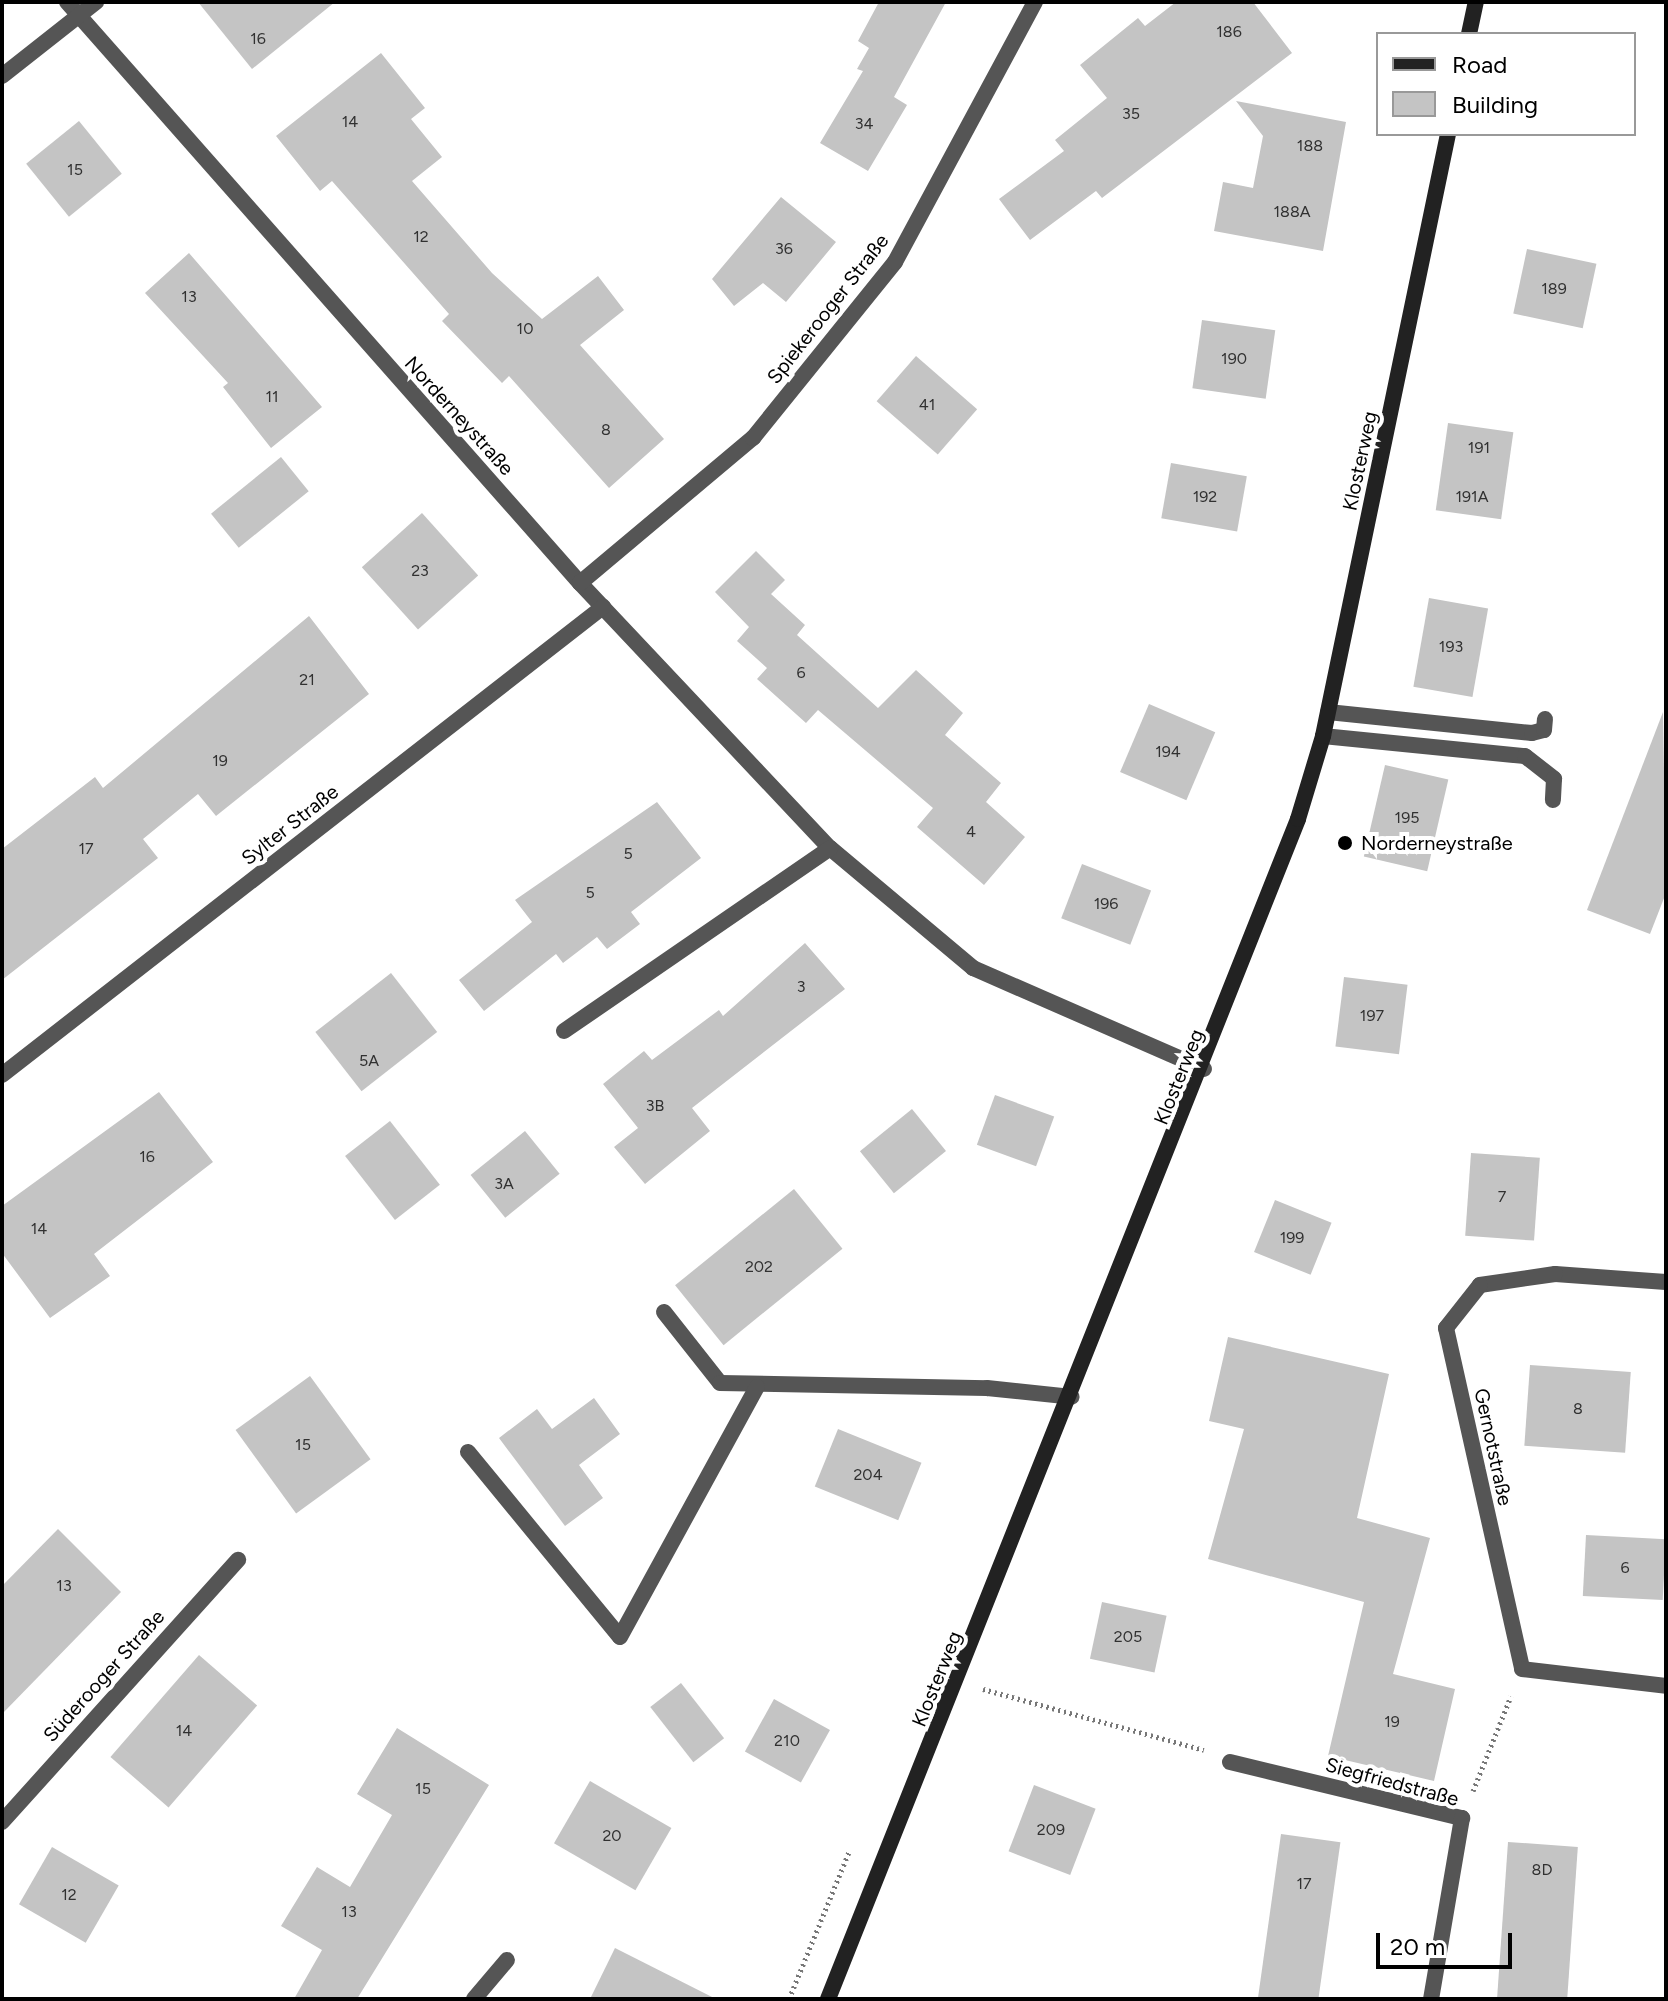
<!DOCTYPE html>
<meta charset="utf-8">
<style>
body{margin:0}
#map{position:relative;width:1668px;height:2001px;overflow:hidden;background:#fff;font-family:Figtree,sans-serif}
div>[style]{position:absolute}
.building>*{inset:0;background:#c4c4c4;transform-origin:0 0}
.path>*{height:5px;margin-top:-2.5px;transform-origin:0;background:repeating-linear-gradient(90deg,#777 0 2px,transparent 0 6px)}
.lane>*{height:16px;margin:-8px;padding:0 8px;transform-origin:8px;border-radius:8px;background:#555}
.street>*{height:16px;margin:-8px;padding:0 8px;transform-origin:8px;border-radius:8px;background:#555}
.secondary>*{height:16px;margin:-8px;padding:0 8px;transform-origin:8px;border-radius:8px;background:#222}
.dots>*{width:22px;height:22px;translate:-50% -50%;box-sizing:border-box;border:4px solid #fff;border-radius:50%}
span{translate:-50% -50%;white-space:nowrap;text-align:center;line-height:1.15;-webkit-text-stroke:8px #fff;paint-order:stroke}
.number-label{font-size:16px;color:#313131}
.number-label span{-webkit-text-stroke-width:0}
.street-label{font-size:20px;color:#000}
.poi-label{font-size:20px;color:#000}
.left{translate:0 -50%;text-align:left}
.frame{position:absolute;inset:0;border:4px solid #000;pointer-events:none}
.legend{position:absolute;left:1376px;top:32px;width:260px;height:104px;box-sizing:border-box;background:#fff;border:2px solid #999;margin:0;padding:10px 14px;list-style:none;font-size:24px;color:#000}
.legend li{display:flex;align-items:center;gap:16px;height:40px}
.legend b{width:40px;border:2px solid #999}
.scale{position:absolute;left:1376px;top:1933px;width:136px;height:36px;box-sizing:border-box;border:4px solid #000;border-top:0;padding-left:10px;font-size:24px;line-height:28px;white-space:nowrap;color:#000;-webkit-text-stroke:6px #fff;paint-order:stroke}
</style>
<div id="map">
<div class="building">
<div style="clip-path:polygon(198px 2px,335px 2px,252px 69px)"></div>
<div style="clip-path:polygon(879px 2px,946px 2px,894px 97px,907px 105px,868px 171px,820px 143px,863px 71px,857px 69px,869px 48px,858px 41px)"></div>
<div style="clip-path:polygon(1176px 2px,1253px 2px,1292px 53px,1102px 198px,1096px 191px,1030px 240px,999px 199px,1064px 151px,1055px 140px,1107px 98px,1080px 65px,1138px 18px,1145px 26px)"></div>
<div style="clip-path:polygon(381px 53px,425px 108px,411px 119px,442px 157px,412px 181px,492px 273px,542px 319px,598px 276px,624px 310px,580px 345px,664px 439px,609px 488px,509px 376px,502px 383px,442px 321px,449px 314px,332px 181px,320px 191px,276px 136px)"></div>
<div style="clip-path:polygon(1236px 101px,1346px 122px,1323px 251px,1214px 231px,1223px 182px,1253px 188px,1263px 136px)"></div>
<div style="left:79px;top:121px;width:68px;height:68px;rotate:51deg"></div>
<div style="clip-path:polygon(781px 197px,836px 242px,786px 302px,763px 283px,734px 306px,712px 279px)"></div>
<div style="left:1527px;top:249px;width:71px;height:66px;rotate:12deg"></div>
<div style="clip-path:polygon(189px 253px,322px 407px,271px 448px,223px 387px,228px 383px,145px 293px)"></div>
<div style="left:1202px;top:320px;width:74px;height:69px;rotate:8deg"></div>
<div style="left:916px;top:356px;width:81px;height:60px;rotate:41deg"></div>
<div style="left:1448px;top:423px;width:66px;height:88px;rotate:8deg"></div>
<div style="left:281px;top:457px;width:44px;height:90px;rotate:51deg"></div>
<div style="left:1171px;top:463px;width:77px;height:56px;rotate:10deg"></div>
<div style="left:422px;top:513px;width:84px;height:81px;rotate:48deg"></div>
<div style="clip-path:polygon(756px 551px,785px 580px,771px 594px,805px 625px,797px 635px,878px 708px,916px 670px,963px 713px,945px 735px,1001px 783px,986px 802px,1025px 837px,984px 885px,917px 827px,933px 808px,818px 710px,806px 723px,757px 679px,767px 668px,737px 641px,749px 627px,715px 592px)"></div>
<div style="left:1429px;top:598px;width:60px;height:90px;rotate:10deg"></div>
<div style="clip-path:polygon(309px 616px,369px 694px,216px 816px,198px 794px,143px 839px,158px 858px,2px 980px,2px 849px,95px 777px,103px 788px)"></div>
<div style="left:1149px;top:704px;width:72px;height:74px;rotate:23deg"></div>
<div style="clip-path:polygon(1663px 712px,1666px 893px,1650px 934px,1587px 910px)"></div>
<div style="left:1385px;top:765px;width:65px;height:94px;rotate:13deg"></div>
<div style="clip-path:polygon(657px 802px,701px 858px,631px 912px,640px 924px,607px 949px,597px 937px,563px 963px,556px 954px,484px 1011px,459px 980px,532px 922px,515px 900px)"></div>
<div style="left:1082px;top:864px;width:74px;height:58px;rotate:21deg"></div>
<div style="clip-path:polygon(805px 943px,845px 989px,692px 1108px,710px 1131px,645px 1184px,614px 1147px,638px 1128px,603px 1084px,644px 1051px,652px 1060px,719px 1010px,723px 1016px)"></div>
<div style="left:391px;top:973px;width:75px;height:96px;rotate:52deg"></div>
<div style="left:1344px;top:977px;width:64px;height:70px;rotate:7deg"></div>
<div style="clip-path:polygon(159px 1092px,213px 1162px,94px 1254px,110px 1276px,50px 1318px,2px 1253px,2px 1206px)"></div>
<div style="left:995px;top:1095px;width:63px;height:53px;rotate:20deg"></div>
<div style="left:912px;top:1109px;width:54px;height:67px;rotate:51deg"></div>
<div style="left:390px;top:1121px;width:81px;height:57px;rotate:52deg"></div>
<div style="left:525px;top:1131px;width:55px;height:70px;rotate:51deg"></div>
<div style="left:1471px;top:1153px;width:69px;height:83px;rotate:4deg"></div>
<div style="left:794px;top:1189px;width:77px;height:153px;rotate:51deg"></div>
<div style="left:1275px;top:1200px;width:61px;height:56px;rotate:22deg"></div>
<div style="clip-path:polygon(1228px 1337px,1389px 1374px,1357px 1518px,1430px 1538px,1393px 1674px,1455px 1689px,1434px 1781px,1328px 1756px,1364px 1602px,1208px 1559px,1244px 1429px,1209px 1421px)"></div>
<div style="left:1530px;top:1365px;width:101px;height:81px;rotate:4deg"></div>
<div style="left:310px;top:1376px;width:103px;height:92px;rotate:54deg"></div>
<div style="clip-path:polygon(594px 1398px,620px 1434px,579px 1465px,603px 1498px,565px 1526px,499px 1438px,537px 1409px,552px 1429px)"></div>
<div style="left:838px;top:1429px;width:90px;height:62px;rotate:22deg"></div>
<div style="clip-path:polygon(58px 1529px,121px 1592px,2px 1714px,2px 1586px)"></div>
<div style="left:1586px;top:1535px;width:80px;height:61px;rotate:3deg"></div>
<div style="left:1102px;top:1602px;width:66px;height:58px;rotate:12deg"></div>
<div style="left:199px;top:1655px;width:77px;height:135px;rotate:41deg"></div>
<div style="left:681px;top:1683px;width:70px;height:39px;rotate:52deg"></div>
<div style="left:774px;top:1699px;width:64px;height:60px;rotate:29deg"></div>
<div style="clip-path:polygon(397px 1728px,489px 1785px,357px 1999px,294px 1999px,322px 1950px,281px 1926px,317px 1867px,350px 1887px,392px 1815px,357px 1794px)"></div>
<div style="left:590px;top:1781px;width:94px;height:72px;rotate:30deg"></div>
<div style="left:1034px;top:1785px;width:66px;height:71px;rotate:21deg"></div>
<div style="left:1281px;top:1834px;width:60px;height:166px;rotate:8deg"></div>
<div style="left:1508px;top:1842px;width:70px;height:157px;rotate:4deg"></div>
<div style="left:52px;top:1847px;width:77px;height:66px;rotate:30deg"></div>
<div style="clip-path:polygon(615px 1948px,716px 1999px,590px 1999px)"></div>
</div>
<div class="path">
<div style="left:983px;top:1689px;width:229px;rotate:15.4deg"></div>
<div style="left:1473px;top:1791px;width:102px;rotate:-68.2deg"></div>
<div style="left:789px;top:1999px;width:159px;rotate:-67.8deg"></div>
</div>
<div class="lane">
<div style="left:1328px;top:712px;width:205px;rotate:5.9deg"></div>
<div style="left:1532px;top:733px;width:12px;rotate:-14deg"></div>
<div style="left:1544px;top:730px;width:11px;rotate:-85deg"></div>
<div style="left:1323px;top:736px;width:203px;rotate:5.7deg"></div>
<div style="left:1525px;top:756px;width:37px;rotate:38deg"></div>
<div style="left:1554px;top:779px;width:21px;rotate:93deg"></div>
<div style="left:664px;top:1312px;width:90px;rotate:51.7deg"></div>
<div style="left:720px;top:1383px;width:267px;rotate:1.1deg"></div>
<div style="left:987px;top:1388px;width:85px;rotate:6deg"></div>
<div style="left:468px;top:1452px;width:239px;rotate:50.6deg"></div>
<div style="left:620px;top:1637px;width:285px;rotate:-61.3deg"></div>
</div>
<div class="street">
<div style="left:67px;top:2px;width:775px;rotate:48.56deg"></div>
<div style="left:580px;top:583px;width:364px;rotate:46.7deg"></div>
<div style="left:830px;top:848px;width:187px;rotate:40deg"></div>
<div style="left:973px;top:968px;width:252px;rotate:23.6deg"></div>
<div style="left:2px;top:76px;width:120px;rotate:-38.2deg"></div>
<div style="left:580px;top:583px;width:226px;rotate:-40deg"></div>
<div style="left:753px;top:438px;width:226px;rotate:-51.1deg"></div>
<div style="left:895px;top:262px;width:295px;rotate:-61.7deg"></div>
<div style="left:564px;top:1031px;width:323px;rotate:-34.5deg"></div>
<div style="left:2px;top:1075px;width:762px;rotate:-37.91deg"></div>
<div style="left:1666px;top:1282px;width:111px;rotate:-175.9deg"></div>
<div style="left:1555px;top:1274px;width:76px;rotate:171.7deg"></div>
<div style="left:1480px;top:1285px;width:55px;rotate:128.3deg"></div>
<div style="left:1446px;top:1328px;width:349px;rotate:77.4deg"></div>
<div style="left:1522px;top:1669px;width:145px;rotate:6.7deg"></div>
<div style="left:1230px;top:1762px;width:239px;rotate:13.6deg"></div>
<div style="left:1462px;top:1818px;width:184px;rotate:99.7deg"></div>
<div style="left:2px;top:1822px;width:353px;rotate:-48deg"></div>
<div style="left:474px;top:1999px;width:51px;rotate:-49.8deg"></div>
</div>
<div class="secondary">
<div style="left:1469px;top:34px;width:33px;rotate:-78deg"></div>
<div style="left:828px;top:1999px;width:1270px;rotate:-68.28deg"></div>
<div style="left:1298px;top:819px;width:87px;rotate:-73.2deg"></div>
<div style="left:1323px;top:736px;width:615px;rotate:-78.27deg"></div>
</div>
<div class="dots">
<div style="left:1345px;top:843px;background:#000"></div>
</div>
<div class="number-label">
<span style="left:1229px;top:32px">186</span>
<span style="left:258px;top:39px">16</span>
<span style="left:1131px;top:114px">35</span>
<span style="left:350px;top:122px">14</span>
<span style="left:864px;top:124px">34</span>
<span style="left:1310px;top:146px">188</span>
<span style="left:75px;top:170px">15</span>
<span style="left:1292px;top:212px">188A</span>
<span style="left:421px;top:237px">12</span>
<span style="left:784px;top:249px">36</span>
<span style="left:1554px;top:289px">189</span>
<span style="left:189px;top:297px">13</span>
<span style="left:525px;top:329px">10</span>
<span style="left:1234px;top:359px">190</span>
<span style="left:272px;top:397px">11</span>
<span style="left:927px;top:405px">41</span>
<span style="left:606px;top:430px">8</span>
<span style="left:1479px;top:448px">191</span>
<span style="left:1205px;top:497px">192</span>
<span style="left:1472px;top:497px">191A</span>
<span style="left:420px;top:571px">23</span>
<span style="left:1451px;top:647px">193</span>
<span style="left:801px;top:673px">6</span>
<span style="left:307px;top:680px">21</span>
<span style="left:1168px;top:752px">194</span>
<span style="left:220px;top:761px">19</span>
<span style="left:1407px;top:818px">195</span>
<span style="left:971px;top:832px">4</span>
<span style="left:86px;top:849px">17</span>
<span style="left:628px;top:854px">5</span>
<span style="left:590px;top:893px">5</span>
<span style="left:1106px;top:904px">196</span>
<span style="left:801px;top:987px">3</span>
<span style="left:1372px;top:1016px">197</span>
<span style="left:369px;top:1061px">5A</span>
<span style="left:655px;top:1106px">3B</span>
<span style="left:147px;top:1157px">16</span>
<span style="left:504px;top:1184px">3A</span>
<span style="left:1502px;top:1197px">7</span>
<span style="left:39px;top:1229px">14</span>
<span style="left:1292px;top:1238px">199</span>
<span style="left:759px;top:1267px">202</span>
<span style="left:1578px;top:1409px">8</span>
<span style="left:303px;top:1445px">15</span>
<span style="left:868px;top:1475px">204</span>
<span style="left:1625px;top:1568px">6</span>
<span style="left:64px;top:1586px">13</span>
<span style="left:1128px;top:1637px">205</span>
<span style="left:1392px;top:1722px">19</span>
<span style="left:184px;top:1731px">14</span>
<span style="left:787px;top:1741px">210</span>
<span style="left:423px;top:1789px">15</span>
<span style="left:1051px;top:1830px">209</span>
<span style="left:612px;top:1836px">20</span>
<span style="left:1542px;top:1870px">8D</span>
<span style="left:1304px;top:1884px">17</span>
<span style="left:69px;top:1895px">12</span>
<span style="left:349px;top:1912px">13</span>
</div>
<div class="street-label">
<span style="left:828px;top:309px;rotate:-52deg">Spiekerooger Straße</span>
<span style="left:459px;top:416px;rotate:48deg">Norderneystraße</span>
<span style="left:1360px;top:461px;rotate:-78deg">Klosterweg</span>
<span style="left:290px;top:825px;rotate:-38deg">Sylter Straße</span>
<span style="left:1179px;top:1077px;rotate:-68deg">Klosterweg</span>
<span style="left:1493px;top:1447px;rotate:78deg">Gernotstraße</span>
<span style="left:104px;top:1676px;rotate:-48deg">Süderooger Straße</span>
<span style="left:937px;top:1679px;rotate:-68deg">Klosterweg</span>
<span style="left:1392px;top:1782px;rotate:15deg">Siegfriedstraße</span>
</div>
<div class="poi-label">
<span class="left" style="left:1361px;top:843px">Norderneystraße</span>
</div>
<div class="frame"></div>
<ul class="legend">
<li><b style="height:10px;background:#222"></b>Road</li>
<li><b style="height:22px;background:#c4c4c4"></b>Building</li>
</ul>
<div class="scale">20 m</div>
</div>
